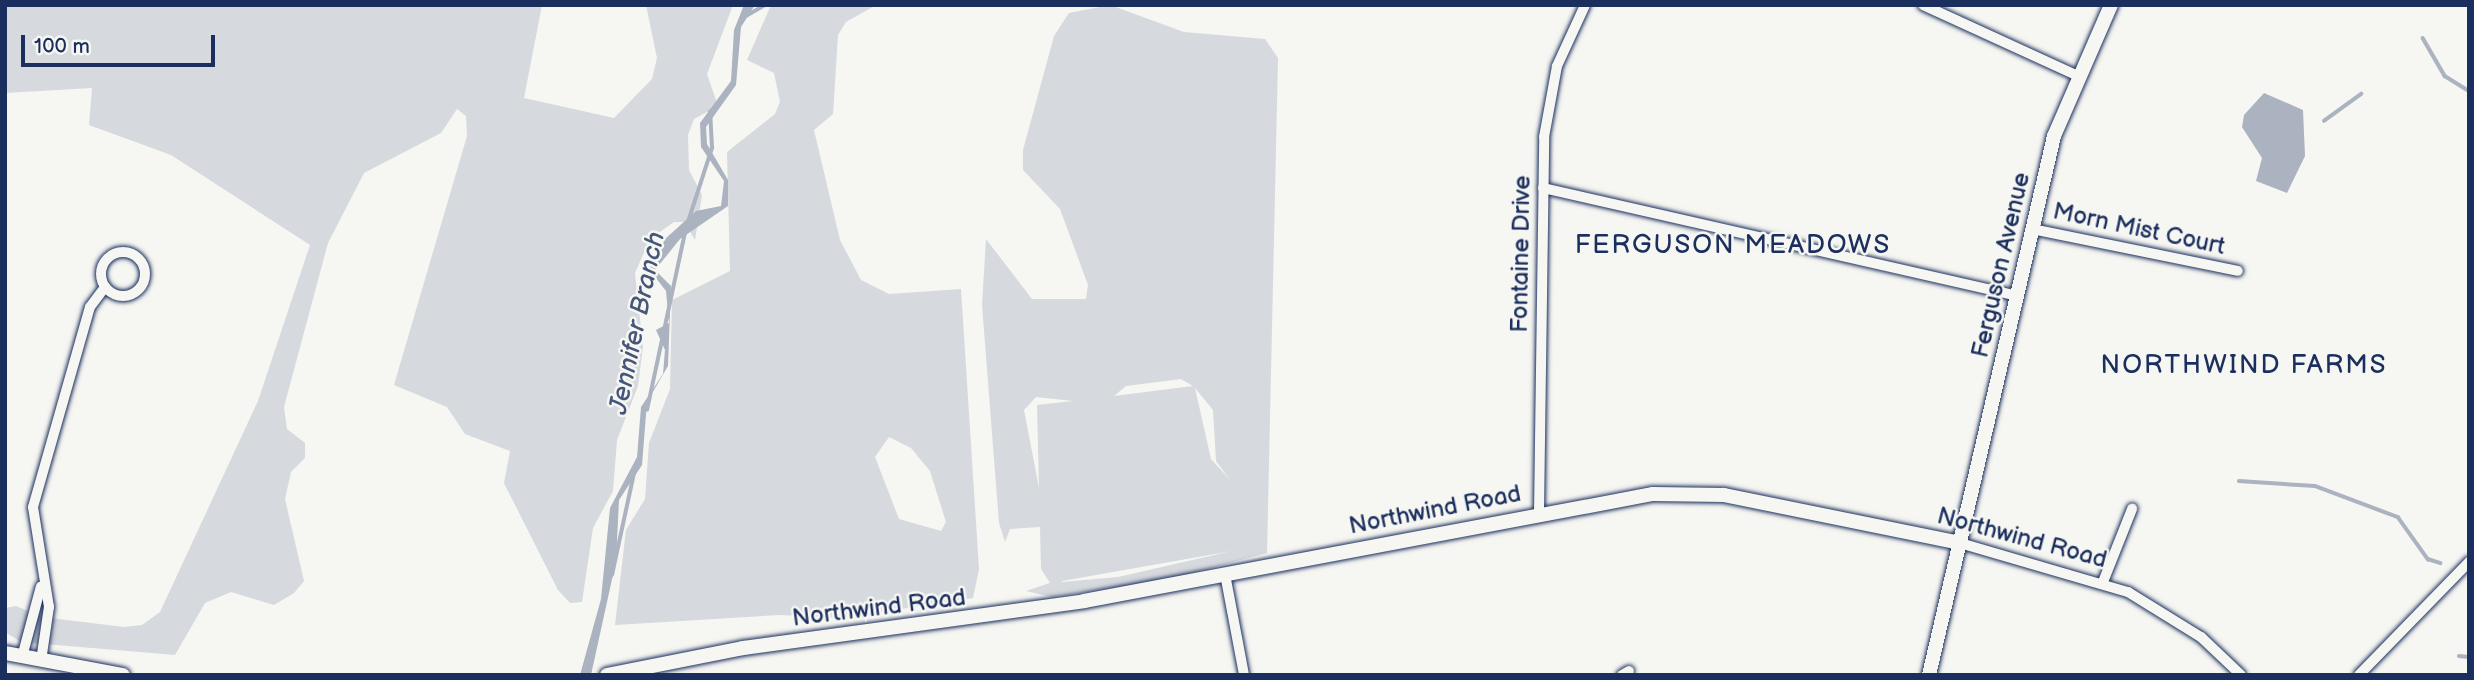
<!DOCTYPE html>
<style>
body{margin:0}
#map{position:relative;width:2474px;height:680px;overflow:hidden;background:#f6f6f2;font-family:"Balsamiq Sans",sans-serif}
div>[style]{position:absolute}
.green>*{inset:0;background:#d6d9dd}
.water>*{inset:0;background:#abb2c0}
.stream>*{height:3.5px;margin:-1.75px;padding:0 1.75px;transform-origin:1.75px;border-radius:1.75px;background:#abb2c0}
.roads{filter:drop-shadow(0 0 2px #1b2f5e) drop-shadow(0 0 2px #1b2f5e)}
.minor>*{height:10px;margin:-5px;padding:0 5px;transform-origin:5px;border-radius:5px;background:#f6f6f2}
.minor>.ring{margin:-5px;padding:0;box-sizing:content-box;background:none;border:10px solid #f6f6f2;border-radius:50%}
.tertiary>*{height:14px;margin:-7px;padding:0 7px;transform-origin:7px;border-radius:7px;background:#f6f6f2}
span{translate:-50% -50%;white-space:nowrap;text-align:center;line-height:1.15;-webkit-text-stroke:5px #f6f6f2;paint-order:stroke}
.street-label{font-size:24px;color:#1b2f5e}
.neighbourhood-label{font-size:26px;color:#1b2f5e;letter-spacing:2px}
.water-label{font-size:26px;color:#46567b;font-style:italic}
.frame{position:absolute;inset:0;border:7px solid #1b2f5e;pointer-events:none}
.scale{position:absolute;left:21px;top:35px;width:194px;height:32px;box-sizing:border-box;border:4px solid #1b2f5e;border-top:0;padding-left:9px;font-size:21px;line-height:24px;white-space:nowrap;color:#1b2f5e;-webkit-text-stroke:5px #f6f6f2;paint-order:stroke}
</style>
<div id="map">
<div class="green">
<div style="clip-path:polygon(5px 5px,542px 5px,524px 98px,614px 118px,652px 79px,657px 58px,646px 5px,733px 5px,707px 74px,718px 106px,694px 119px,688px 135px,689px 170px,702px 195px,695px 240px,684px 222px,674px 222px,650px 239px,635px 273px,643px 347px,638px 386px,617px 440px,613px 491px,593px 528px,582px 602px,570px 603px,558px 590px,504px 483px,510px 451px,465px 434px,447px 407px,394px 385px,467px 136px,466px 116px,457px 109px,441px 133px,364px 173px,328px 243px,284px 407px,287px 429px,305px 443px,305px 458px,291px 472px,285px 499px,304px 581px,294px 593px,274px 605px,231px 592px,205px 603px,175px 655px,21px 642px,5px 632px,6px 608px,16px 606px,42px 617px,124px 627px,142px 625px,160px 612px,258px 401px,310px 245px,171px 155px,89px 125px,92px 88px,5px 93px)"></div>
<div style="clip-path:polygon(evenodd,771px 5px,876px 5px,846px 22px,838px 35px,833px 114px,814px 130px,840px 240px,861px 280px,889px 294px,961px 289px,979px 569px,973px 598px,842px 618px,780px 615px,615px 625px,626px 530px,645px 499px,649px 443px,670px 389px,672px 300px,730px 271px,727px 152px,775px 114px,780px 102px,774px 73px,747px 60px,771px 5px,889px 437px,911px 448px,930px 471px,946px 522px,941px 531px,899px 519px,875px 457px,889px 437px)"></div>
<div style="clip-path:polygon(evenodd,1110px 5px,1184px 32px,1265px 39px,1278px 58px,1267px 553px,1169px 579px,1052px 597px,1026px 591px,1050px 583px,1041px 569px,1040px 527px,1010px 529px,1005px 542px,999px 523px,982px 305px,986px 239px,1032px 299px,1086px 299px,1088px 285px,1060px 209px,1023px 170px,1023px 150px,1054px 36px,1069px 13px,1110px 5px,1181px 379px,1193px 386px,1114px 396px,1126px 386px,1181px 379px,1110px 5px,1195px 388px,1213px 410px,1216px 461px,1230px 480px,1211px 459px,1195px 388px,1110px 5px,1036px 397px,1073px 401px,1037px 405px,1039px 488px,1024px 410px,1036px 397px,1110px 5px,1232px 551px,1118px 577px,1062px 582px,1062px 581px,1232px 551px)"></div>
</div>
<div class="water">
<div style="clip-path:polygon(744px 5px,755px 5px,741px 27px,736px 85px,706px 127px,707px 144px,728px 180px,728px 206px,680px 239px,655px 270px,671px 286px,668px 366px,647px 402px,642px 465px,619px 500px,616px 561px,591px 675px,580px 675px,601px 599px,610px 508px,637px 457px,641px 407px,663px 374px,665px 350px,656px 330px,669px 323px,666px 291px,649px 269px,665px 239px,696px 211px,721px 206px,724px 181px,701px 147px,700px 123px,731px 81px,734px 30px)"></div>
<div style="clip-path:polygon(2264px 93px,2303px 110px,2305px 156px,2287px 193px,2256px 181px,2262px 158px,2242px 127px,2244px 115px)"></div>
</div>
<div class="stream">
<div style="left:746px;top:16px;width:22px;rotate:-30deg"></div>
<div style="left:2423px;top:38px;width:44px;rotate:59.9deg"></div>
<div style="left:2445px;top:76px;width:28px;rotate:32deg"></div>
<div style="left:2324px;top:121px;width:46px;rotate:-36.1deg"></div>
<div style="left:688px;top:222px;width:78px;rotate:-72deg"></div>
<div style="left:712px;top:148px;width:36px;rotate:-93deg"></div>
<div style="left:647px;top:410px;width:181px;rotate:-77.9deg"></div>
<div style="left:2239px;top:481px;width:76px;rotate:3.8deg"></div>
<div style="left:2315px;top:486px;width:89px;rotate:20.5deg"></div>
<div style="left:2398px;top:517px;width:52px;rotate:54.5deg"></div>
<div style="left:2428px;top:559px;width:13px;rotate:18deg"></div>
<div style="left:612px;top:575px;width:108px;rotate:-77.8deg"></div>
<div style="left:2459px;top:656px;width:10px;rotate:6deg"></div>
</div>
<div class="roads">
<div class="minor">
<div style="left:1923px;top:5px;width:168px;rotate:24.6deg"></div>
<div style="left:1543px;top:188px;width:486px;rotate:12.8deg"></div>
<div style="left:2032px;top:229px;width:210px;rotate:11.5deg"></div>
<div class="ring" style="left:101px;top:252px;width:34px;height:34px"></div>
<div style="left:1539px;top:512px;width:375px;rotate:-89.2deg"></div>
<div style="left:1544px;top:137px;width:72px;rotate:-79.6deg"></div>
<div style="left:1557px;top:66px;width:67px;rotate:-65.3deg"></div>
<div style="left:1960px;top:543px;width:175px;rotate:16.3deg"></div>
<div style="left:2128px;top:592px;width:86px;rotate:31.7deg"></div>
<div style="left:2201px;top:637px;width:55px;rotate:43.5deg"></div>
<div style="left:1225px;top:574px;width:103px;rotate:79.3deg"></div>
<div style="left:2103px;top:582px;width:79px;rotate:-68.3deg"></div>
<div style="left:22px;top:657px;width:73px;rotate:-75deg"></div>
<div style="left:41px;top:661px;width:55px;rotate:-81.6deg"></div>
<div style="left:49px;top:607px;width:101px;rotate:-99.1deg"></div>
<div style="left:33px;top:507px;width:208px;rotate:-74.1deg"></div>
<div style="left:90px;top:307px;width:25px;rotate:-53deg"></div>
<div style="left:1622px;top:675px;width:8px;rotate:-30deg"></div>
<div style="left:2359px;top:675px;width:158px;rotate:-45.8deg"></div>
</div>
<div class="tertiary">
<div style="left:5px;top:653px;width:120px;rotate:10.6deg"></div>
<div style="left:607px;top:675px;width:139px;rotate:-11.2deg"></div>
<div style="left:743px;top:648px;width:344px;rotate:-7.8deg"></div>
<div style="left:1084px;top:601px;width:579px;rotate:-10.65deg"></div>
<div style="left:1653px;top:494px;width:71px;rotate:0.8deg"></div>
<div style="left:1724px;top:495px;width:241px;rotate:11.5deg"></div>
<div style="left:1929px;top:675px;width:553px;rotate:-76.94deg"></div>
<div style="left:2054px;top:136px;width:143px;rotate:-66.5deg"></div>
</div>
</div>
<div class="street-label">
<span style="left:2139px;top:229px;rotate:12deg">Morn Mist Court</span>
<span style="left:1521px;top:254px;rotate:-89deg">Fontaine Drive</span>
<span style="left:2001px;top:265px;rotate:-77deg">Ferguson Avenue</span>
<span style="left:1435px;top:510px;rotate:-11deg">Northwind Road</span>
<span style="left:2022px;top:538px;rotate:15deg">Northwind Road</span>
<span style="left:879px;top:608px;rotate:-7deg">Northwind Road</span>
</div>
<div class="neighbourhood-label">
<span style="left:1733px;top:246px">FERGUSON MEADOWS</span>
<span style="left:2244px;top:366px">NORTHWIND FARMS</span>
</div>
<div class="water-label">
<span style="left:638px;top:323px;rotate:-78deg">Jennifer Branch</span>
</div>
<div class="frame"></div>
<div class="scale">100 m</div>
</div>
